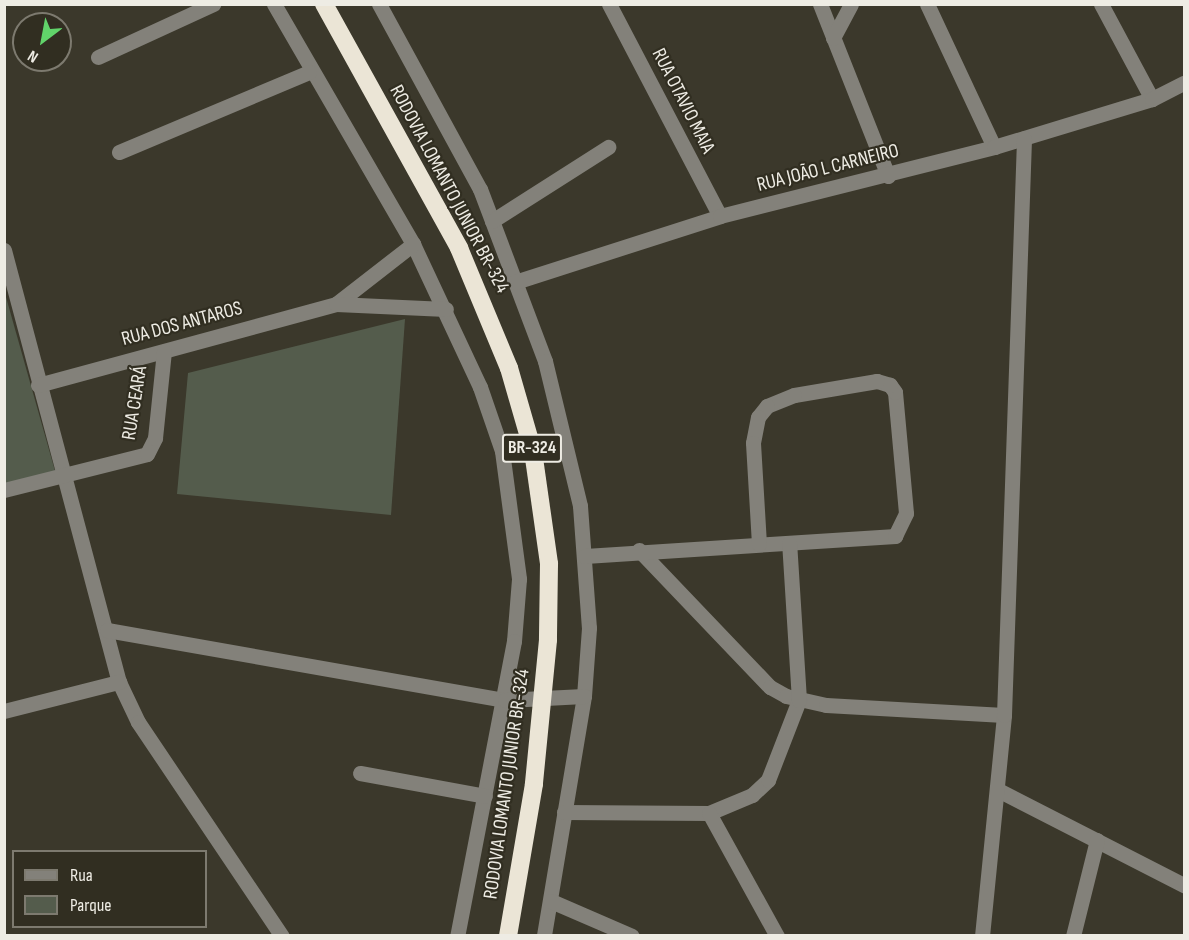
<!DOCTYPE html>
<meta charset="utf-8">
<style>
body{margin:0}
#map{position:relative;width:1189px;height:940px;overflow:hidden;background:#3b382b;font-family:"Sofia Sans Condensed",sans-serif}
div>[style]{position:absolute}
.green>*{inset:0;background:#545c4c}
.minor>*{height:15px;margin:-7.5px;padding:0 7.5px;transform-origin:7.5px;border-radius:7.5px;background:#83817a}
.highway>*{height:18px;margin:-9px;padding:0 9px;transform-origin:9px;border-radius:9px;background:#ebe5d6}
span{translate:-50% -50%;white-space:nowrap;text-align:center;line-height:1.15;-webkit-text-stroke:4.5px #312e21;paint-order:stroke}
.shield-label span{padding:2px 4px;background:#312e21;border:2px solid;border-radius:4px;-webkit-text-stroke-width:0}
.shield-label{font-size:18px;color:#eeece4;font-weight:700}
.street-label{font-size:20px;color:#eeece4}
.frame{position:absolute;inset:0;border:6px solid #eeece4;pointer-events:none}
.legend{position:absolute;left:12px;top:850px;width:195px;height:78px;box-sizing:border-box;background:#312e21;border:2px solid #7d7a6f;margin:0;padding:8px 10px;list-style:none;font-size:18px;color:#eeece4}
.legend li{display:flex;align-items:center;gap:12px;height:30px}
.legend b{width:30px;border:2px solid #7d7a6f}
.north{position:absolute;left:12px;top:12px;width:60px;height:60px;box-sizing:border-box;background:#312e21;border:2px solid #7d7a6f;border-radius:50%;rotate:212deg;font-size:16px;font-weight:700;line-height:24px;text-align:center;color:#eeece4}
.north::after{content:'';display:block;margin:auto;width:21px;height:27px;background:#61d46a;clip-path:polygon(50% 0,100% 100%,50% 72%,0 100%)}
</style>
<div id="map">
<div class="green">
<div style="clip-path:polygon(4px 290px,57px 478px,4px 488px)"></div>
<div style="clip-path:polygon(405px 319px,391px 515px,177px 494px,188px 373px)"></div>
</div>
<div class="minor">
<div style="left:274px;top:4px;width:277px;rotate:59.9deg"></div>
<div style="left:413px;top:244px;width:158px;rotate:64.9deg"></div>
<div style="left:480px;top:387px;width:68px;rotate:71deg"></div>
<div style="left:502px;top:451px;width:129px;rotate:82.4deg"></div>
<div style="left:519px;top:579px;width:62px;rotate:94.6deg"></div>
<div style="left:514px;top:641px;width:300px;rotate:100.9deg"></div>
<div style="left:379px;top:4px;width:211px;rotate:61.4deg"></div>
<div style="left:480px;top:189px;width:184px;rotate:69.3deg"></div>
<div style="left:545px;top:361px;width:149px;rotate:76.4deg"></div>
<div style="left:580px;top:506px;width:122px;rotate:85.8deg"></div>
<div style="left:589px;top:628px;width:68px;rotate:94.2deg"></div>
<div style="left:584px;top:696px;width:243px;rotate:99.5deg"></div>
<div style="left:609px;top:4px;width:239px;rotate:62.4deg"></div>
<div style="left:820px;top:4px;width:185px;rotate:68.4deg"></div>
<div style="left:927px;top:4px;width:158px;rotate:64.9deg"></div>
<div style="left:1101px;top:4px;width:108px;rotate:61.8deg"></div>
<div style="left:833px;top:38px;width:38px;rotate:-62deg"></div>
<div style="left:98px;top:57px;width:127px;rotate:-24.7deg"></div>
<div style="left:119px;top:152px;width:206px;rotate:-22.8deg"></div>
<div style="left:492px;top:221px;width:138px;rotate:-32.5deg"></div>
<div style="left:4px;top:250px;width:447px;rotate:75.1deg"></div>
<div style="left:119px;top:682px;width:44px;rotate:64.6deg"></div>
<div style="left:138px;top:722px;width:258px;rotate:56.1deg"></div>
<div style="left:515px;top:282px;width:215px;rotate:-17.8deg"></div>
<div style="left:720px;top:216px;width:283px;rotate:-14.1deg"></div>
<div style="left:994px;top:147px;width:165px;rotate:-16.9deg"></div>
<div style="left:1152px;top:99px;width:36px;rotate:-27deg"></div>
<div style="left:336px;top:304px;width:98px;rotate:-37.9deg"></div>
<div style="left:38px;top:385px;width:309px;rotate:-15.2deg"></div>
<div style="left:336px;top:304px;width:110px;rotate:2.6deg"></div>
<div style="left:4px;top:490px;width:147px;rotate:-14.1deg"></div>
<div style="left:147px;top:454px;width:18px;rotate:-63deg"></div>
<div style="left:155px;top:438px;width:87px;rotate:-84.1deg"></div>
<div style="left:639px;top:550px;width:190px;rotate:46.3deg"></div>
<div style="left:770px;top:687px;width:18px;rotate:29deg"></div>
<div style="left:786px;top:696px;width:41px;rotate:12.7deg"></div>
<div style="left:826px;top:705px;width:178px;rotate:3.2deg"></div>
<div style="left:585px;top:556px;width:311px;rotate:-3.7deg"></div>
<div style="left:895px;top:536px;width:25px;rotate:-64deg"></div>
<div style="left:906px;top:513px;width:121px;rotate:-95.2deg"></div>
<div style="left:895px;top:392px;width:9px;rotate:-126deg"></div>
<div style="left:890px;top:385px;width:14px;rotate:-163deg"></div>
<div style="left:877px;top:381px;width:84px;rotate:170.4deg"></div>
<div style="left:794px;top:395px;width:29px;rotate:158deg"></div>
<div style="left:767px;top:406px;width:14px;rotate:129deg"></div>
<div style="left:758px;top:417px;width:26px;rotate:101deg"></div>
<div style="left:753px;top:443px;width:101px;rotate:86.6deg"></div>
<div style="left:107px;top:630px;width:404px;rotate:10deg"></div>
<div style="left:505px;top:700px;width:79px;rotate:-2.9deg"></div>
<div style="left:4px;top:711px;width:119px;rotate:-14.2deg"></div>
<div style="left:360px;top:773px;width:127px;rotate:10.4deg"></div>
<div style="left:998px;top:790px;width:209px;rotate:27.1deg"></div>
<div style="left:564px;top:812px;width:145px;rotate:0.4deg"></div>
<div style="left:709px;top:813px;width:47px;rotate:-22.7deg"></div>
<div style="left:752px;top:795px;width:22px;rotate:-43deg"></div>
<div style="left:768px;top:780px;width:86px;rotate:-68.8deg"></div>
<div style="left:799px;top:700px;width:157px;rotate:-93.6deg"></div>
<div style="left:709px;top:813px;width:141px;rotate:61.1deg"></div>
<div style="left:551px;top:901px;width:88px;rotate:23.4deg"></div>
<div style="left:982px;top:936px;width:222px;rotate:-84.3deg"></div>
<div style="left:1004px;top:715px;width:577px;rotate:-88.01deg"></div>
<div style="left:1073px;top:936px;width:99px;rotate:-76deg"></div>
</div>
<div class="highway">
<div style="left:324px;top:4px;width:279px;rotate:61deg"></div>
<div style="left:459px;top:248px;width:130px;rotate:67.4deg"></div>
<div style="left:509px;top:368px;width:86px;rotate:73.9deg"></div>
<div style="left:533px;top:451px;width:114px;rotate:81.9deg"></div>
<div style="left:549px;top:564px;width:76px;rotate:90.8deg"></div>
<div style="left:548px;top:640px;width:145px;rotate:95.6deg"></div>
<div style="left:534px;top:784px;width:154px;rotate:99.7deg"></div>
</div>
<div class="shield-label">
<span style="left:532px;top:448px">BR-324</span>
</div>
<div class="street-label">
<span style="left:683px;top:101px;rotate:63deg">RUA OTAVIO MAIA</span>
<span style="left:828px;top:168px;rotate:-14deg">RUA JOÃO L CARNEIRO</span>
<span style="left:449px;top:189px;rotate:62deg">RODOVIA LOMANTO JUNIOR BR-324</span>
<span style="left:182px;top:324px;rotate:-15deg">RUA DOS ANTAROS</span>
<span style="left:135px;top:403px;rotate:-81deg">RUA CEARÁ</span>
<span style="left:507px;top:784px;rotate:-82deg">RODOVIA LOMANTO JUNIOR BR-324</span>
</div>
<div class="frame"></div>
<ul class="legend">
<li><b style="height:8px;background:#83817a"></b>Rua</li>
<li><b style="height:16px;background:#545c4c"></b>Parque</li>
</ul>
<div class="north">N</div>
</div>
